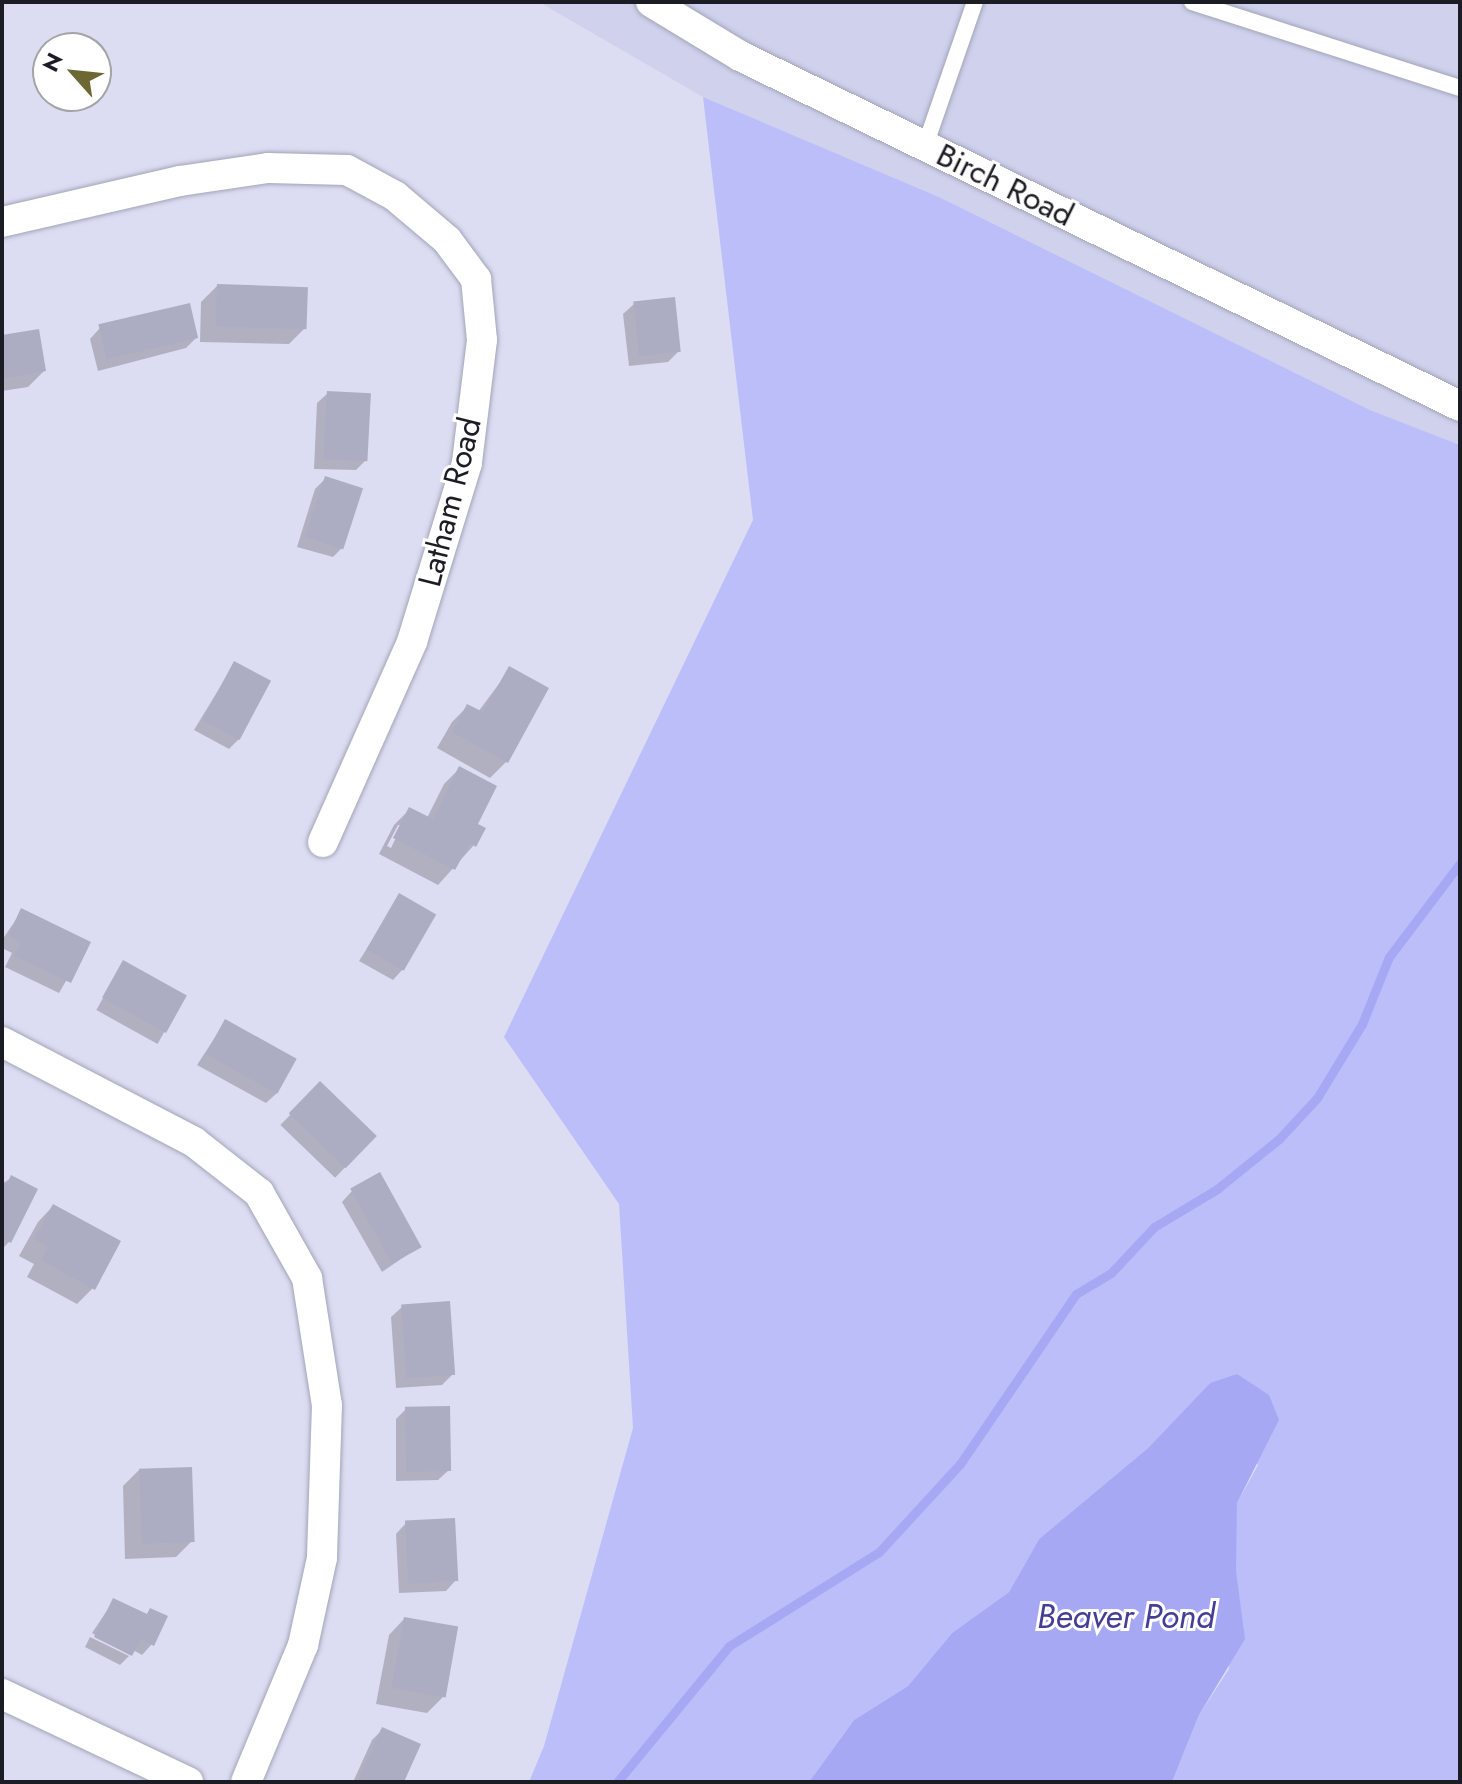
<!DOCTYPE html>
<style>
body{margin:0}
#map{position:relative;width:1462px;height:1784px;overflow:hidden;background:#dcddf2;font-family:Jost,sans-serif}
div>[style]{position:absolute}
.built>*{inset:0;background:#cfd1ed}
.green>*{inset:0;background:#bcbef9}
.water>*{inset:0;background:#a7a8f3}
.shadow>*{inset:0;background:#0003;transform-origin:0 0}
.stream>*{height:9px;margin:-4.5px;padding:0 4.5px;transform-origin:4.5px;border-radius:4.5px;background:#a7a8f3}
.building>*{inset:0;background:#acadc2;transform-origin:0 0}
.roads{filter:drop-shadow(0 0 2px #a2a4b7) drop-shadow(0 0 2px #a2a4b7)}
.lane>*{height:16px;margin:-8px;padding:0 8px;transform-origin:8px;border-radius:8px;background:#fff}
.street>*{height:30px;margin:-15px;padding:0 15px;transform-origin:15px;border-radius:15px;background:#fff}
span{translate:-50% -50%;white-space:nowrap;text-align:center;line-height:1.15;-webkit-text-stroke:6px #fff;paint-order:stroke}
.street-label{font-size:32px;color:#1c1c24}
.water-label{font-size:34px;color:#453e95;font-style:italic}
.frame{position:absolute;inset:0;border:4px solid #1c1c24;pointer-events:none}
.north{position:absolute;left:32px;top:32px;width:80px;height:80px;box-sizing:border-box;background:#fff;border:2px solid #a4a4a7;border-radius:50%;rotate:297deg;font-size:22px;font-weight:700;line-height:32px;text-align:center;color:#1c1c24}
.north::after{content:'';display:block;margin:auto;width:28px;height:36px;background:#6d6734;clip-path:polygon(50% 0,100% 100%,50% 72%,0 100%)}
</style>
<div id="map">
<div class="built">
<div style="clip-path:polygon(539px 2px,1460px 2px,1460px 445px,1370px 410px,939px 197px,703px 97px)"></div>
</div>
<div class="green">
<div style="clip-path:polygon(703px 97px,939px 197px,1370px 410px,1460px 445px,1460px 1782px,1172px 1782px,1199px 1715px,1229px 1669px,1237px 1503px,1258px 1465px,1210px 1383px,1148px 1448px,1039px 1539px,1009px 1592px,952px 1633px,908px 1686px,854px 1720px,809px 1782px,529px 1782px,544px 1746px,633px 1428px,619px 1204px,504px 1037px,753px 520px)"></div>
</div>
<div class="water">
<div style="clip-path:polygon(1237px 1374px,1269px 1395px,1279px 1420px,1237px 1503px,1236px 1571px,1245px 1639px,1199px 1715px,1172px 1782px,809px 1782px,854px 1720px,908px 1686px,952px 1633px,1009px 1592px,1039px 1539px,1148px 1448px,1210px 1383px)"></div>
</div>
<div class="shadow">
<div style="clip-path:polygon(217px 286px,305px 328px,289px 344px,200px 342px,201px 302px)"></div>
<div style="clip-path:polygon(634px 304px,679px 351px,668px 362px,629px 366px,623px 314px)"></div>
<div style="clip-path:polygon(100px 328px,196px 338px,186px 348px,98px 371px,90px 339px)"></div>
<div style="clip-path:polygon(2px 337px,44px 371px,28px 387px,2px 391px)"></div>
<div style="clip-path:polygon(328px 393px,366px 460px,356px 470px,314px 469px,317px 403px)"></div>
<div style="clip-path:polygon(325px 479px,343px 547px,333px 557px,297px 547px,315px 489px)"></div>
<div style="clip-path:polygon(234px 664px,239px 739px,229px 749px,194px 730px)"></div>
<div style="clip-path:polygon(510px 669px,506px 762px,490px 778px,437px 748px,452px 722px,468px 706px,478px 712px)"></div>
<div style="clip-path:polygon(evenodd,460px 768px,475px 824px,474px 845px,438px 885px,379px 854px,394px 825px,410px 809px,427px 818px,444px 784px,460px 768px,398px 825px,402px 825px,391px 848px,387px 846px,398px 825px)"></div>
<div style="clip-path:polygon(400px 896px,403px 969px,393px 980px,359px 961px)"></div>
<div style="clip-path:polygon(22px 911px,88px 943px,59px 993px,5px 967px,12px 953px,2px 948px,2px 940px)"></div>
<div style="left:123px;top:962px;width:70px;height:55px;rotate:29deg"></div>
<div style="clip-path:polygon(225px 1022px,277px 1093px,266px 1103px,197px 1065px)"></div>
<div style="left:320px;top:1084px;width:76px;height:57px;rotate:44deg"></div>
<div style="clip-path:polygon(11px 1178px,9px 1242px,2px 1249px,2px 1184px)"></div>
<div style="clip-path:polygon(352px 1191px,420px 1246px,382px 1272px,342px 1202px)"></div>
<div style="clip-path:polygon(53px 1206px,93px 1288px,77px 1304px,27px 1277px,34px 1264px,19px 1256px,38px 1222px)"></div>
<div style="clip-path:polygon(402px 1307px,453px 1374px,442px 1385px,396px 1388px,391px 1317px)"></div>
<div style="clip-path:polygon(406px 1409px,449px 1470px,438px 1480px,396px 1481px,396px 1419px)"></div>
<div style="clip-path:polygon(139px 1470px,192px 1541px,176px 1557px,125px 1559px,123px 1486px)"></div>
<div style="clip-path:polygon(406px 1523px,456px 1580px,446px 1591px,399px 1593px,396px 1534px)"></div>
<div style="clip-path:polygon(114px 1600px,145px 1616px,151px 1610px,152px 1644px,142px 1655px,133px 1650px,130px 1655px,92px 1633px)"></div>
<div style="clip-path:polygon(404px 1619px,443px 1697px,427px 1713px,376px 1704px,389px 1635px)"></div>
<div style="clip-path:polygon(90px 1637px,129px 1656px,120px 1665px,85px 1647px)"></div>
<div style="clip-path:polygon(382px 1730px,402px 1782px,353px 1782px,372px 1740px)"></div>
</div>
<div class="stream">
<div style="left:617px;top:1782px;width:176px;rotate:-50.5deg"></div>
<div style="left:729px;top:1646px;width:177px;rotate:-32.1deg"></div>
<div style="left:879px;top:1552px;width:120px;rotate:-47.4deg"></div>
<div style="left:960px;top:1464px;width:206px;rotate:-55.7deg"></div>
<div style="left:1076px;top:1294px;width:41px;rotate:-31deg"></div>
<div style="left:1111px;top:1273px;width:63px;rotate:-46.9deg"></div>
<div style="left:1154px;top:1227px;width:74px;rotate:-31.1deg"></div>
<div style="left:1217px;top:1189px;width:80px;rotate:-38.9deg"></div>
<div style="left:1279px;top:1139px;width:56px;rotate:-47.2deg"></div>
<div style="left:1317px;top:1098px;width:87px;rotate:-58.7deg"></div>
<div style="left:1362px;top:1024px;width:72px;rotate:-68.1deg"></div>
<div style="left:1389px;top:957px;width:118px;rotate:-52.9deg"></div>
</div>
<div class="building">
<div style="left:217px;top:284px;width:91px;height:42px;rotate:2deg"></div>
<div style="left:675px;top:297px;width:55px;height:42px;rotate:84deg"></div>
<div style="left:190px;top:303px;width:36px;height:94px;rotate:77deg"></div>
<div style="clip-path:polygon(39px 329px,46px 371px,2px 379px,2px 335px)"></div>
<div style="left:327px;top:391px;width:44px;height:68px;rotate:3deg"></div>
<div style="left:325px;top:476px;width:40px;height:64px;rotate:18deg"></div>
<div style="left:234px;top:661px;width:42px;height:67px;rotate:28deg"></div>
<div style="clip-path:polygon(509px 666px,549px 688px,508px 763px,452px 732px,467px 704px,483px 712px)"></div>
<div style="clip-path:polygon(459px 766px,497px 786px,478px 824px,486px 828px,476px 847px,470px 843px,455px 870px,393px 838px,409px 807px,433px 819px)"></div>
<div style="left:399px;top:893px;width:43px;height:65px;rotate:30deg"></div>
<div style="clip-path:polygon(21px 908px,91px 942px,71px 983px,14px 956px,21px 943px,8px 936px)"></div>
<div style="left:123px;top:960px;width:73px;height:43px;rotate:29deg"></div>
<div style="left:225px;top:1019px;width:82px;height:40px;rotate:29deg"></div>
<div style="left:320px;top:1081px;width:79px;height:45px;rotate:44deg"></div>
<div style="left:380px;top:1172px;width:86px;height:34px;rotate:61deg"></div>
<div style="clip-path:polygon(11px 1175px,38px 1189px,11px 1243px,2px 1238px,2px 1181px,7px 1184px)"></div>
<div style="clip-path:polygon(53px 1204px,121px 1241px,95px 1290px,41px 1260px,48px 1247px,34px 1239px)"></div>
<div style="left:450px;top:1301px;width:74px;height:49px;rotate:86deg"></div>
<div style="left:450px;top:1406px;width:65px;height:45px;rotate:89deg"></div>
<div style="left:192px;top:1467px;width:75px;height:53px;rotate:88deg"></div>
<div style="left:455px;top:1518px;width:63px;height:50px;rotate:87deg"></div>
<div style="clip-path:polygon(113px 1598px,147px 1614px,150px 1608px,168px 1616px,154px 1646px,141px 1639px,132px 1656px,94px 1637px)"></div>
<div style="left:404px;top:1617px;width:55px;height:72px;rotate:10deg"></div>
<div style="clip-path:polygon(382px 1727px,421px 1744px,404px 1782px,357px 1782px)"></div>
</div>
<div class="roads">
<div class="lane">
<div style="left:1192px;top:2px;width:281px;rotate:17.8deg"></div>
<div style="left:925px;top:146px;width:152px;rotate:-70.9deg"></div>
</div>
<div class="street">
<div style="left:651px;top:2px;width:104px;rotate:31.2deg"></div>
<div style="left:740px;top:56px;width:801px;rotate:25.92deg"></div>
<div style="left:2px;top:222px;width:183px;rotate:-13deg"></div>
<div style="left:180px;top:181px;width:89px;rotate:-8.4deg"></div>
<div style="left:268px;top:168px;width:79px;rotate:1.5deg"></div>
<div style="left:347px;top:170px;width:55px;rotate:28.4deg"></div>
<div style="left:395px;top:196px;width:68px;rotate:40.2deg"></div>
<div style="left:447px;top:240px;width:49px;rotate:53.4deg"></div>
<div style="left:476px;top:279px;width:61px;rotate:84.4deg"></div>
<div style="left:482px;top:340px;width:124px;rotate:97deg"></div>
<div style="left:467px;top:463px;width:187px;rotate:107.1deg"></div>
<div style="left:412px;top:642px;width:219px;rotate:114deg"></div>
<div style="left:2px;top:1042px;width:216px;rotate:27.5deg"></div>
<div style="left:194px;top:1142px;width:83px;rotate:38.1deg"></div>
<div style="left:259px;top:1193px;width:98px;rotate:60.5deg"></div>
<div style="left:307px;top:1278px;width:129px;rotate:81.1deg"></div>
<div style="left:327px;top:1405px;width:153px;rotate:91.9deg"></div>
<div style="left:322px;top:1558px;width:89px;rotate:102.3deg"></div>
<div style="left:303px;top:1645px;width:148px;rotate:112.6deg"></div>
<div style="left:2px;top:1694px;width:206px;rotate:25.3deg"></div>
</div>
</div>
<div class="street-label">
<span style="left:1005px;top:185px;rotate:26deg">Birch Road</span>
<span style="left:450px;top:502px;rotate:-76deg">Latham Road</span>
</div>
<div class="water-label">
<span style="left:1126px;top:1617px">Beaver Pond</span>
</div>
<div class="frame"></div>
<div class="north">N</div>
</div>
